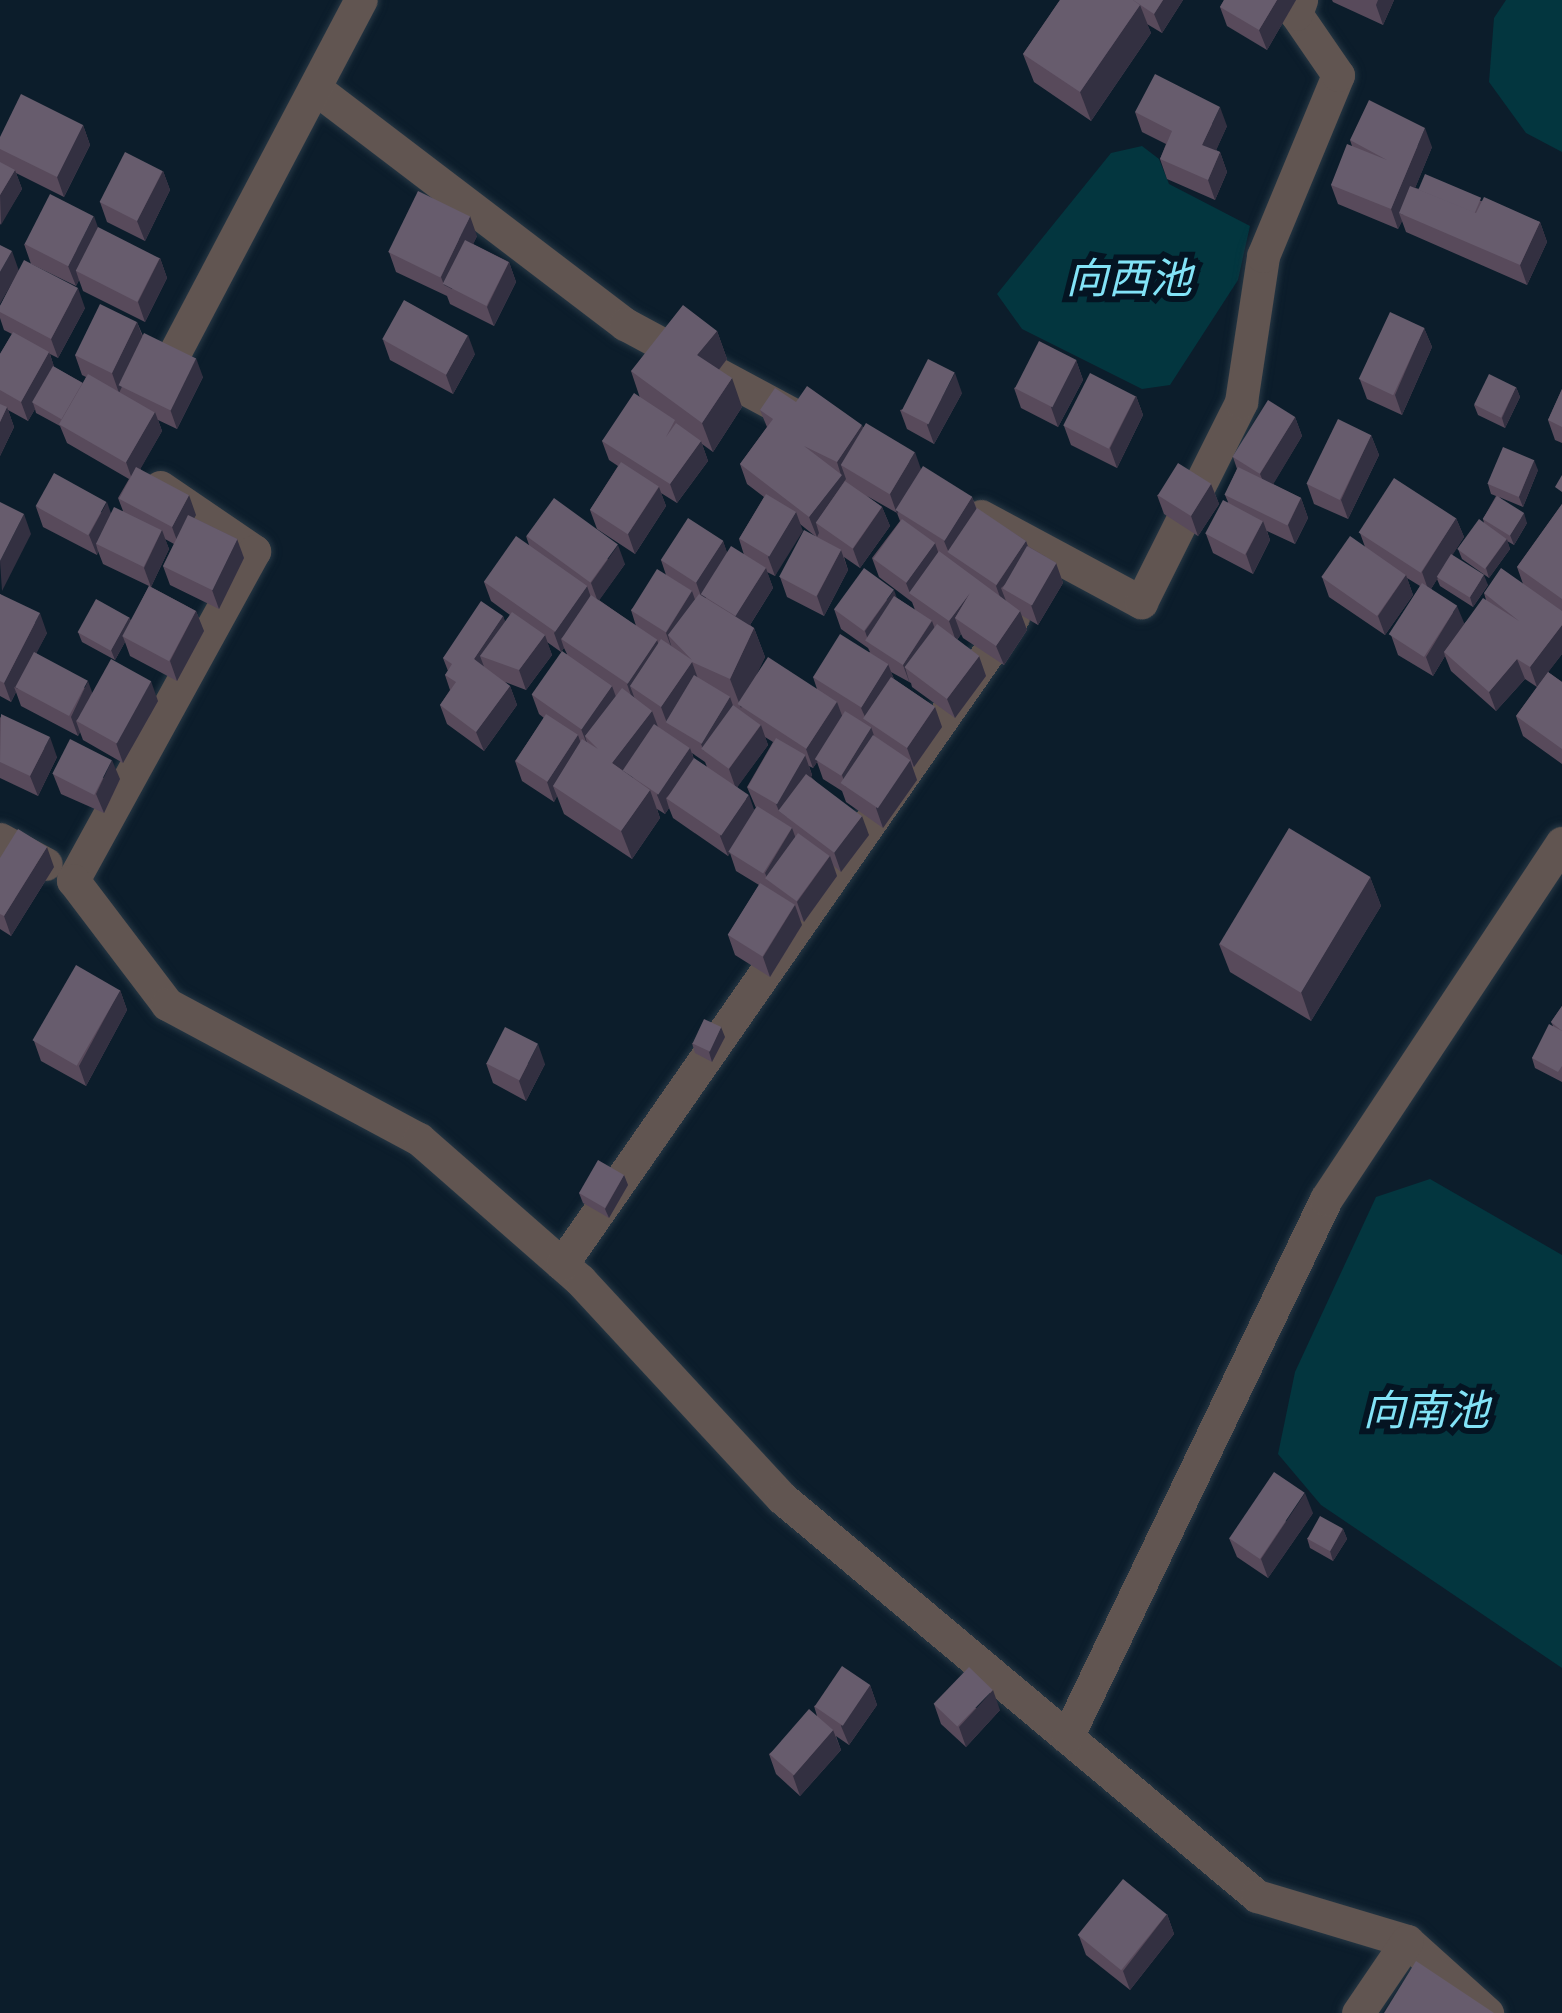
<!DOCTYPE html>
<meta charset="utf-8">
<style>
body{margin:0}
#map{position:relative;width:1562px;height:2013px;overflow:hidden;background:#0c1d2b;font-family:"Archivo Narrow","Noto Sans SC",sans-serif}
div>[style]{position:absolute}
.water>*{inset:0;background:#03363f}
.roads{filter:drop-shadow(0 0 3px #263744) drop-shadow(0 0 3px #263744)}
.minor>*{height:33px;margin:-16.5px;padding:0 16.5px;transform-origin:16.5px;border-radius:16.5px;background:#615551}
.wall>*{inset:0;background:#584a5b}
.shaded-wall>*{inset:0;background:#333041}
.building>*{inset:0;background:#675c6d;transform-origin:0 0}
span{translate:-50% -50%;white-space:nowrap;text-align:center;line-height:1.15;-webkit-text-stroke:12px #041422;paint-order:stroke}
.water-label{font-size:42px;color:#82e3f7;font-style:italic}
</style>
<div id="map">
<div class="water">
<div style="clip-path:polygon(1506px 0,1562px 0,1562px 152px,1526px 133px,1489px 82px,1494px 18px)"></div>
<div style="clip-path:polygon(1142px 146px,1159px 159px,1169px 184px,1250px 226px,1238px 280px,1170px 385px,1142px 389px,1022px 329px,997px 294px,1111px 153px)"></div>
<div style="clip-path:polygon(1430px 1179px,1562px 1255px,1562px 1668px,1321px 1505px,1278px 1454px,1295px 1372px,1376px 1197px)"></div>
</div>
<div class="roads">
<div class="minor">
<div style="left:315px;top:88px;width:390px;rotate:37.3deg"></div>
<div style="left:625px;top:324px;width:202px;rotate:28.3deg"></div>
<div style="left:156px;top:388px;width:439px;rotate:-62.2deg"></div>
<div style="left:160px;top:487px;width:114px;rotate:34.2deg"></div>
<div style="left:254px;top:551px;width:376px;rotate:118.8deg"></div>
<div style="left:73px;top:880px;width:156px;rotate:52.8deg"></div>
<div style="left:167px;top:1004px;width:286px;rotate:28.2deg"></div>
<div style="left:419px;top:1139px;width:214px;rotate:41.2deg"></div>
<div style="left:580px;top:1280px;width:297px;rotate:47.2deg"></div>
<div style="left:782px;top:1498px;width:620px;rotate:39.96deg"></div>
<div style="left:1257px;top:1896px;width:157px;rotate:16.7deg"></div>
<div style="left:1407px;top:1941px;width:108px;rotate:42deg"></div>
<div style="left:981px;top:516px;width:182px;rotate:28.3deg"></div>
<div style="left:1141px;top:602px;width:224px;rotate:-63.4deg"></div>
<div style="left:1241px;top:402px;width:148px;rotate:-81.4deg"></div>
<div style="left:1263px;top:256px;width:196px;rotate:-67.5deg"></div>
<div style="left:1338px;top:75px;width:74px;rotate:-124.5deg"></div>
<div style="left:1296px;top:14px;width:15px;rotate:-70deg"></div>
<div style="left:0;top:839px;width:52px;rotate:28.5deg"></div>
<div style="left:562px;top:1264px;width:789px;rotate:-55.12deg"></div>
<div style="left:1067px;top:1737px;width:597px;rotate:-64.29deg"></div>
<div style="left:1326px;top:1199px;width:427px;rotate:-56.5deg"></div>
<div style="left:1358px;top:2013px;width:87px;rotate:-55.8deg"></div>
</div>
</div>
<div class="wall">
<div style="clip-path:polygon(1060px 0,1183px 0,1162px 33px,1147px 24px,1151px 33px,1091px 121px,1034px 82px,1023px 54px)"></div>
<div style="clip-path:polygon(1224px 0,1296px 0,1267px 50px,1227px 26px,1220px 7px)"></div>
<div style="clip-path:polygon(1332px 0,1394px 0,1383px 25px,1333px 2px)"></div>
<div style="clip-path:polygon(1135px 112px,1227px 126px,1216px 150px,1220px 152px,1227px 172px,1215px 200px,1167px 179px,1160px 159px,1166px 144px,1142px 132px)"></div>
<div style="clip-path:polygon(83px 125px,90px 145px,64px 197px,16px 173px,22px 189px,0 225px,0 137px)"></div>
<div style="clip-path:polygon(1350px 140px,1432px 147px,1415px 188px,1482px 201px,1540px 222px,1547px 242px,1527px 285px,1406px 232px,1402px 221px,1398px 229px,1338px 204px,1331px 185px,1352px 146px)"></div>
<div style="clip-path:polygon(163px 171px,170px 190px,145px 241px,107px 222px,100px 202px)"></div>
<div style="clip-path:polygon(477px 236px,473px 244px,509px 262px,516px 282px,494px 326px,450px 304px,447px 296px,396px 272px,389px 252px)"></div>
<div style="clip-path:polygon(24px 244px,160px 258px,167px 278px,145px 322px,83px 291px,79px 280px,76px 286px,31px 264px)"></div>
<div style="clip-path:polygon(19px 270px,85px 308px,58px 358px,50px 354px,54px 367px,83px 383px,86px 377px,82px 375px,75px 355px,137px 322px,143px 336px,203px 377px,177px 429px,158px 420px,162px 431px,140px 469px,196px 515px,194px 518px,237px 539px,244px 558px,219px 609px,170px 585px,163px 566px,174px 544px,165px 539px,169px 549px,151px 587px,196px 611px,204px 631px,177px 681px,130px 656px,125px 642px,115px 660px,82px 642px,78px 632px,129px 617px,131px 621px,149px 586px,103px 564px,98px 551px,97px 555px,43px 527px,36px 507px,111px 513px,123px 511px,118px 498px,129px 479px,67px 443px,60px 426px,36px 413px,35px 409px,28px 421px,8px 410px,14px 427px,0 456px,0 354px,12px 334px,4px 330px,0 318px,0 306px)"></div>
<div style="clip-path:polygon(1424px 328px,1432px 347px,1402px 415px,1367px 399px,1360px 380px)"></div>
<div style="clip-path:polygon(717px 331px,727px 359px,719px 370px,742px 407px,713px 452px,702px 444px,708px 461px,677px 503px,661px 493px,666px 506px,635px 554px,597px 529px,590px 510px,618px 466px,609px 460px,602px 441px,640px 398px,631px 371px)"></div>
<div style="clip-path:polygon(383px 340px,475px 354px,453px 394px,390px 360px)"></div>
<div style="clip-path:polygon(1076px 360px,1083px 380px,1058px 427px,1021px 408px,1014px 388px)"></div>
<div style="clip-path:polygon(1516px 387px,1520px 397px,1505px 428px,1478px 415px,1474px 405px)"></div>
<div style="clip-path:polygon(1562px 389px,1562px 443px,1555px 440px,1548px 420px)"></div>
<div style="clip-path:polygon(962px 393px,934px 444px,907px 429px,900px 410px)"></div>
<div style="clip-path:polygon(1136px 396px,1143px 415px,1117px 468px,1071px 445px,1064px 426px)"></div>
<div style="clip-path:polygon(evenodd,796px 402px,863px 427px,921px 470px,972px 497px,977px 509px,1026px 541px,1028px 546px,1056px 563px,1063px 583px,1038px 625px,1021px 615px,1027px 630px,1004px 665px,963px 638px,961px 634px,957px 640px,979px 656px,986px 676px,955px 718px,912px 687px,911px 683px,891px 672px,894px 679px,935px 707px,942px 727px,914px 767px,912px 766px,917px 780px,883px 828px,846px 802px,842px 791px,823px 779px,817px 762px,813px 768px,809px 766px,812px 775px,811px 777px,869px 835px,841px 872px,834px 866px,837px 876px,804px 922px,800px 919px,802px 925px,770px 977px,735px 955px,728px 935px,759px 885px,736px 871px,730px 853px,728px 856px,673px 818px,669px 808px,665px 814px,657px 809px,660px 818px,632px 859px,564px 814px,557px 796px,554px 802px,522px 781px,515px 761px,544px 718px,539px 714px,532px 695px,567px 654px,564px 648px,561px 652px,547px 642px,552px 655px,526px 690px,505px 682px,510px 686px,517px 705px,484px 751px,447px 724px,440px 705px,450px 690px,445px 675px,448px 671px,443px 658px,503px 616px,505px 622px,510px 615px,491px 601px,484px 582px,529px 545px,526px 536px,625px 564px,599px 600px,636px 626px,631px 610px,666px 575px,661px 560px,723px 541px,727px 553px,744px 555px,739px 539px,764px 497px,747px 484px,740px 464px,767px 427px,760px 410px,796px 402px,867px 496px,897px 513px,900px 521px,872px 558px,879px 577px,912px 602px,915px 610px,897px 598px,834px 609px,841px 629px,868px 648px,870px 652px,813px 677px,817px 689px,756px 675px,765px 657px,754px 628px,750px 625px,773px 588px,767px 572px,775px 576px,800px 524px,815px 536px,780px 577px,787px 597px,824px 616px,848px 570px,844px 557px,860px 568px,890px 526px,882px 507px,867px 496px,796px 402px,765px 737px,773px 742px,747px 787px,756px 808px,754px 810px,737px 787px,768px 745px,765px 737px,796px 402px,692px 753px,705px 762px,707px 767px,694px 759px,692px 753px)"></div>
<div style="clip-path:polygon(1295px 417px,1302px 436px,1273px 484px,1301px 498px,1308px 518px,1295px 544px,1267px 531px,1270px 540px,1253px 574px,1213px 553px,1206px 534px,1228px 502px,1225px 495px,1237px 469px,1233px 457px)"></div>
<div style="clip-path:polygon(1371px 435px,1379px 455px,1348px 519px,1314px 504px,1307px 484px)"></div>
<div style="clip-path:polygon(1538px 470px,1523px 507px,1499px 497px,1527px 523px,1514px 545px,1507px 541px,1510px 549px,1489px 578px,1462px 559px,1458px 549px,1484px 523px,1483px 519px,1496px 496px,1491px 494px,1488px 484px)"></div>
<div style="clip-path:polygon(1211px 484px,1219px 504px,1198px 536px,1164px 514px,1157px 495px)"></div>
<div style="clip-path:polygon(1562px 504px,1562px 654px,1548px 672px,1562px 682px,1562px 764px,1523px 736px,1516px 716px,1537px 687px,1525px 679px,1496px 711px,1451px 671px,1445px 656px,1433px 676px,1398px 655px,1391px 635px,1420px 586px,1407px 578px,1413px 595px,1385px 635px,1329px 597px,1322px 577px,1365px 547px,1360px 533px,1456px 518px,1464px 537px,1452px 555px,1488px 585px,1473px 607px,1440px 586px,1437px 579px,1431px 589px,1464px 624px,1486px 600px,1484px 593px,1523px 584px,1517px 567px)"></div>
<div style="clip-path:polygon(0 594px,47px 633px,36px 653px,92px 693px,158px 701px,123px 763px,83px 740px,80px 732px,78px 736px,21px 706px,16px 692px,11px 702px,0 696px)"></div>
<div style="clip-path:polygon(0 717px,57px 757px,38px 796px,0 778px)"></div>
<div style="clip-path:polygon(53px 774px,120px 779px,104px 813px,61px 794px)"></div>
<div style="clip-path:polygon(0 858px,54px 867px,11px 936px,0 929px)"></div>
<div style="clip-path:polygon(1370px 877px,1381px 906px,1311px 1021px,1230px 972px,1219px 944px)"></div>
<div style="clip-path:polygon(120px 990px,127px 1010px,86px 1086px,41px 1061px,34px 1041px)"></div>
<div style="clip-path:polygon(1562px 1006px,1562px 1082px,1535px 1068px,1532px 1058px,1553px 1026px,1551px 1022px)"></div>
<div style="clip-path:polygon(725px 1037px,712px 1062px,695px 1053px,692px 1043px)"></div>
<div style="clip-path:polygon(486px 1063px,545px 1064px,526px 1101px,493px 1083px)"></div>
<div style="clip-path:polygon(624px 1175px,628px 1185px,609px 1218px,583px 1203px,579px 1193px)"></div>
<div style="clip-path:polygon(1313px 1513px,1268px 1578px,1237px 1557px,1229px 1538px)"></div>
<div style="clip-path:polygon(1343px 1529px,1347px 1539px,1333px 1561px,1310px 1548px,1307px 1538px)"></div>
<div style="clip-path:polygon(870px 1685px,877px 1705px,849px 1745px,836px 1736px,841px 1750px,800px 1796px,776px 1774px,769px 1754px,817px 1716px,814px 1706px)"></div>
<div style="clip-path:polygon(934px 1704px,1000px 1710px,966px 1747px,941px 1724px)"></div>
<div style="clip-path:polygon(1167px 1914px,1174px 1934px,1130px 1990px,1086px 1955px,1079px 1936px)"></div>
</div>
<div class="shaded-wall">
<div style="clip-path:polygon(1163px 0,1183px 0,1162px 33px,1154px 14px)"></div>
<div style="clip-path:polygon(1277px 0,1296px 0,1267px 50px,1259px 30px)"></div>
<div style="clip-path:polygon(1378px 0,1394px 0,1383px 25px,1376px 5px)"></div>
<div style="clip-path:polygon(1140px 5px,1151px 33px,1091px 121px,1080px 92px)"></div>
<div style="clip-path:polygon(1220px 107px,1227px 126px,1210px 164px,1202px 145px)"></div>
<div style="clip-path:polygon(83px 125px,90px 145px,64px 197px,57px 177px)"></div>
<div style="clip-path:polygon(1425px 128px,1432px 147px,1404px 215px,1399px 213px,1402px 221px,1398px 229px,1391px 209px)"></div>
<div style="clip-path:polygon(1220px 152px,1227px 172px,1215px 200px,1208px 180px)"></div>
<div style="clip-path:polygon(15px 170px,22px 189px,1px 225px,0 195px)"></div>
<div style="clip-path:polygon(163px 171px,170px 190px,145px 241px,137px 221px)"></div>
<div style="clip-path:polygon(94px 216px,101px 236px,76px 271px,79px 280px,76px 286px,68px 266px)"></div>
<div style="clip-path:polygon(470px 216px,477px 236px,452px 289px,444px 285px,441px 277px)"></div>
<div style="clip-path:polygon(1540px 222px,1547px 242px,1527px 285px,1520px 265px)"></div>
<div style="clip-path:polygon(12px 251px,19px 271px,0 304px,0 272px)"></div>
<div style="clip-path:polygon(160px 258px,167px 278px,145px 322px,138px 302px)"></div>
<div style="clip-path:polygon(509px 262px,516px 282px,494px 326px,487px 307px)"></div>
<div style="clip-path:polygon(78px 288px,85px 308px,58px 358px,51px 339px)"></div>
<div style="clip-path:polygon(137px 322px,144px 341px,119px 393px,112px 373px)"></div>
<div style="clip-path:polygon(1424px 328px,1432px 347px,1402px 415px,1395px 395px)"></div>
<div style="clip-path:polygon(717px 331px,727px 359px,708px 384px,697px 355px)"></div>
<div style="clip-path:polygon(468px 335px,475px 354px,453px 394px,446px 375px)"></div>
<div style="clip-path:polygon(49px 352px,56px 372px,33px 403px,35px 409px,28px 421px,21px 402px)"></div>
<div style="clip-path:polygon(196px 358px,203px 377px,177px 429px,170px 409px)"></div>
<div style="clip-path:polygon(1076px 360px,1083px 380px,1058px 427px,1051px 407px)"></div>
<div style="clip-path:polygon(955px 373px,962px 393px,934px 444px,927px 425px)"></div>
<div style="clip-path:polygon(732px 378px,742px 407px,713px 452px,702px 423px)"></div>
<div style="clip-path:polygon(1516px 387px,1520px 397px,1505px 428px,1502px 418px)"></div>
<div style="clip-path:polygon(1136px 396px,1143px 415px,1117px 468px,1110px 448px)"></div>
<div style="clip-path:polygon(7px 407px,14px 427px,0 456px,0 422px)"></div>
<div style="clip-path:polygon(155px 412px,162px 431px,133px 482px,126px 462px)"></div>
<div style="clip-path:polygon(1295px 417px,1302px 436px,1268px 493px,1260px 474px)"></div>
<div style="clip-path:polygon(862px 425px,870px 444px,841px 465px,846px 479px,816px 523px,819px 533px,817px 537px,809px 517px,841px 475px,837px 462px)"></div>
<div style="clip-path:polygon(1371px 435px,1379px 455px,1348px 519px,1341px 500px)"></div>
<div style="clip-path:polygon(701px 441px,708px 461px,677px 503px,670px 484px)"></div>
<div style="clip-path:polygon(915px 452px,922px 472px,897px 514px,890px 494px)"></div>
<div style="clip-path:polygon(1534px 460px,1538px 470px,1523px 507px,1519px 497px)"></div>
<div style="clip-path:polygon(1211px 484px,1219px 504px,1198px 536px,1191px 516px)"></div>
<div style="clip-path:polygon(659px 487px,666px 506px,635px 554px,628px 534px)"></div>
<div style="clip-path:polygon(189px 495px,196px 515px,179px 546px,172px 527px)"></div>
<div style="clip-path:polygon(972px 497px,979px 516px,949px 553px,944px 541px)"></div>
<div style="clip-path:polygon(1301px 498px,1308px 518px,1295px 544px,1288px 525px)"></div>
<div style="clip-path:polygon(107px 502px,114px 522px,96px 544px,98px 551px,97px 555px,89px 535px)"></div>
<div style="clip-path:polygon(882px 507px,890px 526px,860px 568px,853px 549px)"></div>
<div style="clip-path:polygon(796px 512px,803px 531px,775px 576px,768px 557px)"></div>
<div style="clip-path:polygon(1524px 513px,1527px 523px,1514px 545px,1510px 535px)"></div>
<div style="clip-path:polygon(24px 514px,31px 534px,2px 591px,0 561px)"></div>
<div style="clip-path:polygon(1456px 518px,1464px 537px,1429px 592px,1422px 572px)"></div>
<div style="clip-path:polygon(1263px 521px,1270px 540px,1253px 574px,1246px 554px)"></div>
<div style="clip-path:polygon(162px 530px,169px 549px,151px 587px,144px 568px)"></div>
<div style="clip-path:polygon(237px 539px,244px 558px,219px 609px,212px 590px)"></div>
<div style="clip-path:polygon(1507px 539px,1510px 549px,1489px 578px,1486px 568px)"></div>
<div style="clip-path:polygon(723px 541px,730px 561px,703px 602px,696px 582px)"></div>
<div style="clip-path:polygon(1026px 541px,1033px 561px,1001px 588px,1006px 601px,1003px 605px,996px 586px)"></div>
<div style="clip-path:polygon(935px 543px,942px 563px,910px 593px,906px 583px)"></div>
<div style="clip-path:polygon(618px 545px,625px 564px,598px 602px,591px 583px)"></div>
<div style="clip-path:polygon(841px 550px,848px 570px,824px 616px,817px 596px)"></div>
<div style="clip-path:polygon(1056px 563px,1063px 583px,1038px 625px,1031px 605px)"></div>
<div style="clip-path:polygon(766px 568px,773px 588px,743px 636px,735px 616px)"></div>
<div style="clip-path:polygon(1406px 575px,1413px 595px,1385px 635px,1378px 616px)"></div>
<div style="clip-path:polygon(1484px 575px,1488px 585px,1473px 607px,1470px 597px)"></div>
<div style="clip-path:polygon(587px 586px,594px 606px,561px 639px,564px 648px,561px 652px,554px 633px)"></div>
<div style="clip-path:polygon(894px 590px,901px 609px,869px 643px,865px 631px)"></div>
<div style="clip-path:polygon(692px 591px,699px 611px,668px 635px,673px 652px,666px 633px)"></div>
<div style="clip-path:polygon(970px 593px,955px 618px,961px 634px,956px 641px,949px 621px)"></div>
<div style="clip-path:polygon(1457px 606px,1465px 625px,1444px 652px,1445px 656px,1433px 676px,1426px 657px)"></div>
<div style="clip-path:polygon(196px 611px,204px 631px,177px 681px,170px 661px)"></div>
<div style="clip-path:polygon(1020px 611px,1027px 630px,1004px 665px,996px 646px)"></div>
<div style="clip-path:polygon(40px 613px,47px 633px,18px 689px,14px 687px,16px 692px,11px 702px,4px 683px)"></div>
<div style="clip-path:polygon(503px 616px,510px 635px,480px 656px,486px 672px,474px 659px)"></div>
<div style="clip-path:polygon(129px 617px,133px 627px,123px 637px,125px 642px,115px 660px,111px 650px)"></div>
<div style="clip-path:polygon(932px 621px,939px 640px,905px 667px,910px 684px,903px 665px)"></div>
<div style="clip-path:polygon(1562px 625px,1562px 654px,1537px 687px,1530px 667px)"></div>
<div style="clip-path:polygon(754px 628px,765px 657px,741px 708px,730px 679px)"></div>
<div style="clip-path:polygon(545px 635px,552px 655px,526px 690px,519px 670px)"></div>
<div style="clip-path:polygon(657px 640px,664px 659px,630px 686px,636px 702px,634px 704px,627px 684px)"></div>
<div style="clip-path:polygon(979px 656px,986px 676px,955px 718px,947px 699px)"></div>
<div style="clip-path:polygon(1517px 659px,1525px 679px,1496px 711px,1489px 692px)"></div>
<div style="clip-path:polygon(692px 662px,702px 690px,667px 723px,661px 707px)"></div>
<div style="clip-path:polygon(888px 664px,896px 684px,866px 719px,861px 708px)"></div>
<div style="clip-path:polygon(88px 681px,95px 700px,76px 721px,80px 732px,78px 736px,71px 717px)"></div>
<div style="clip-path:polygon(151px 681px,158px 701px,123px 763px,116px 743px)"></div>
<div style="clip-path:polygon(510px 686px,517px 705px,484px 751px,476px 732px)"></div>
<div style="clip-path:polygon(612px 686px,619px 705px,585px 736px,589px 749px,581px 729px)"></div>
<div style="clip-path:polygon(730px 697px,737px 717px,704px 751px,701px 744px)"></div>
<div style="clip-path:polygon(837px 702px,844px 721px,813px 768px,806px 749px)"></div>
<div style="clip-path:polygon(935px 707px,942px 727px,914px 767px,907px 748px)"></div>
<div style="clip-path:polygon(652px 711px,663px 740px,633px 778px,612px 763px)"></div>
<div style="clip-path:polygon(761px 725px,768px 745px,736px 789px,729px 769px)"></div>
<div style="clip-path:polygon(871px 727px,878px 747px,846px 787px,842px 775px)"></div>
<div style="clip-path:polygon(578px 735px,585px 755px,553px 786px,557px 796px,554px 802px,547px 782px)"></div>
<div style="clip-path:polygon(50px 737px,57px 757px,38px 796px,30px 776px)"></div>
<div style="clip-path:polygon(690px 748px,697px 768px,666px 798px,669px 808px,665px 814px,657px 795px)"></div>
<div style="clip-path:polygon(805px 755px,812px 775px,787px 817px,779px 811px,776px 804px)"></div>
<div style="clip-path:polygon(112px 760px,120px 779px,104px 813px,96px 794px)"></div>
<div style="clip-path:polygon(910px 760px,917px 780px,883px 828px,876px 808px)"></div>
<div style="clip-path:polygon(650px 790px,660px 818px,632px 859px,621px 831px)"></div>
<div style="clip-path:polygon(749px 795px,756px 815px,728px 856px,720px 836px)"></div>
<div style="clip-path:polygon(862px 816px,869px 835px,841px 872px,834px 852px)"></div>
<div style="clip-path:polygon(792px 828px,799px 847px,768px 880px,765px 873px)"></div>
<div style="clip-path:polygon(47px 847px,54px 867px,11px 936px,4px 916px)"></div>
<div style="clip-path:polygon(830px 856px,837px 876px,804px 922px,797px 902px)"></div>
<div style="clip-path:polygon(1370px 877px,1381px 906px,1311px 1021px,1301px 992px)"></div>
<div style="clip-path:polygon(795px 905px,802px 925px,770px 977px,763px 957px)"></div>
<div style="clip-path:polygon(120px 990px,127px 1010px,86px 1086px,79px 1066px)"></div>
<div style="clip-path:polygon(721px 1027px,725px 1037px,712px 1062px,709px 1052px)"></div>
<div style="clip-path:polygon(538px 1044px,545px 1064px,526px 1101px,519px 1081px)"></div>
<div style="clip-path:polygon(624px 1175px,628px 1185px,609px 1218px,605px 1209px)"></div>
<div style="clip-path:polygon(1305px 1493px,1313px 1513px,1268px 1578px,1261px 1559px)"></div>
<div style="clip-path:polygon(1343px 1529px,1347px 1539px,1333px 1561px,1330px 1551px)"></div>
<div style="clip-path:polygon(870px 1685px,877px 1705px,849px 1745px,841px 1726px)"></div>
<div style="clip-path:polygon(993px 1690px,1000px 1710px,966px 1747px,959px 1727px)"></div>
<div style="clip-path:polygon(833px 1730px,841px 1750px,800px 1796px,793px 1776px)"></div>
<div style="clip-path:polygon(1167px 1914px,1174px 1934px,1130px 1990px,1123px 1971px)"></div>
</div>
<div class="building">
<div style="clip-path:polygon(1060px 0,1133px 0,1140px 5px,1080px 92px,1023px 54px)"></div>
<div style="clip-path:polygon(1133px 0,1163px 0,1154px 14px)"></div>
<div style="clip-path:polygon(1224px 0,1277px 0,1259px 30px,1220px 7px)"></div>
<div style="clip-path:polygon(1155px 74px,1220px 107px,1202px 145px,1220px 152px,1208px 180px,1160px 159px,1172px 131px,1135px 112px)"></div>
<div style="clip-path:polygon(21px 94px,83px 125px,57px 177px,0 149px,0 137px)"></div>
<div style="clip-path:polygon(1369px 100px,1425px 128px,1391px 209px,1331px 185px,1347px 144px,1387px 160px,1350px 140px)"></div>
<div style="left:125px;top:152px;width:42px;height:56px;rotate:27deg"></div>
<div style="clip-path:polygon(0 162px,15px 170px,0 195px)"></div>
<div style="left:1425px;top:174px;width:61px;height:17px;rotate:23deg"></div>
<div style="clip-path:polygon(1410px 186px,1476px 213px,1484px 197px,1540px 222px,1520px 265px,1399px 213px)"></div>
<div style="left:418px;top:191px;width:58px;height:68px;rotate:26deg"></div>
<div style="left:50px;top:194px;width:49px;height:56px;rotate:27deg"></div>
<div style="left:98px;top:227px;width:69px;height:49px;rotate:27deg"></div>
<div style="left:465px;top:240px;width:49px;height:49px;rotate:27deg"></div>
<div style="clip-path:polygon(0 245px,12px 251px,0 272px)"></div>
<div style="clip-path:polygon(24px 260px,78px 288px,51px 339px,0 312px,0 306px)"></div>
<div style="left:404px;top:300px;width:73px;height:45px;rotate:29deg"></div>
<div style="left:100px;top:304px;width:41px;height:57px;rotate:26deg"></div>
<div style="clip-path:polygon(683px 305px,717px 331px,697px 355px,732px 378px,702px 423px,631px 371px)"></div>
<div style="left:1390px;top:312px;width:38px;height:74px;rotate:25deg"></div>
<div style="clip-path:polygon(13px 332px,49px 352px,21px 402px,0 390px,0 354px)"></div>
<div style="left:144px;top:333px;width:58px;height:58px;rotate:26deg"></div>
<div style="left:1039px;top:341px;width:42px;height:53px;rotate:27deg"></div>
<div style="left:928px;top:359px;width:30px;height:58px;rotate:27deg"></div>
<div style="left:53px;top:366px;width:34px;height:42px;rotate:30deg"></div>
<div style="left:1090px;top:373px;width:51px;height:59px;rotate:27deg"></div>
<div style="left:88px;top:374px;width:77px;height:58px;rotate:30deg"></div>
<div style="left:1489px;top:374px;width:30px;height:34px;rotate:26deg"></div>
<div style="clip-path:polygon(807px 386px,862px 425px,837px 462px,804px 446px,842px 475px,809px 517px,740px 464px,773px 419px,760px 410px,775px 388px,796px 402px)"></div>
<div style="clip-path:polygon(1562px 389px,1562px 427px,1548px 420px)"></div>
<div style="clip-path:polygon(634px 393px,675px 420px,666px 437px,676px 423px,701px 441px,670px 484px,602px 441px)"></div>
<div style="left:1268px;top:400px;width:32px;height:67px;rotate:32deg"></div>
<div style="clip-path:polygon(0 404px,7px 407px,0 422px)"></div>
<div style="left:1338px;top:419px;width:37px;height:72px;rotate:26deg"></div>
<div style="left:866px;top:423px;width:57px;height:49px;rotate:31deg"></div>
<div style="left:1503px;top:447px;width:34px;height:40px;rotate:23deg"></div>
<div style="left:621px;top:462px;width:45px;height:57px;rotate:33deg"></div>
<div style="left:1178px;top:463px;width:39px;height:38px;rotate:32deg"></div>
<div style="left:923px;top:466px;width:58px;height:52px;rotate:32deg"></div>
<div style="left:136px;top:467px;width:60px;height:36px;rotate:28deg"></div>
<div style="left:1238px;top:467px;width:70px;height:31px;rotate:26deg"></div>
<div style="left:54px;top:473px;width:60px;height:38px;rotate:29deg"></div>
<div style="clip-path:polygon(1562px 475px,1562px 492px,1555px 487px)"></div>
<div style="left:1394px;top:478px;width:74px;height:65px;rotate:33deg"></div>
<div style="left:845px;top:481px;width:45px;height:51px;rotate:35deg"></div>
<div style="left:766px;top:494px;width:35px;height:52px;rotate:31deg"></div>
<div style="left:1497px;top:496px;width:32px;height:27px;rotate:32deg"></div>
<div style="left:554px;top:498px;width:79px;height:47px;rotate:36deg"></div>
<div style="left:1223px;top:500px;width:45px;height:38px;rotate:28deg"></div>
<div style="clip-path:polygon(0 502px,24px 514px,0 561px)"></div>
<div style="clip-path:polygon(1562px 504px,1562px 599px,1517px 567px)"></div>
<div style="left:114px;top:507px;width:53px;height:41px;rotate:26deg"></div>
<div style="left:977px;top:508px;width:59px;height:53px;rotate:34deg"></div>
<div style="left:188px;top:515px;width:55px;height:57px;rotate:26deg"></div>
<div style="left:688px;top:518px;width:42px;height:50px;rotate:33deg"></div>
<div style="left:902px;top:519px;width:41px;height:49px;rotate:36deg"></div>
<div style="left:1479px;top:519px;width:34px;height:37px;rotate:36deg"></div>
<div style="left:804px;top:530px;width:42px;height:53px;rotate:28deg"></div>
<div style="left:516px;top:536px;width:87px;height:56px;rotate:35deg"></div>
<div style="left:1350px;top:536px;width:68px;height:50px;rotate:35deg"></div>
<div style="left:731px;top:546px;width:41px;height:57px;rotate:32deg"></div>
<div style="left:1027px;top:546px;width:34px;height:49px;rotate:30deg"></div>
<div style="clip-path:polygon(939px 551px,1020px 611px,996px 646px,955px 618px,970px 593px,949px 621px,909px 593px)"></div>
<div style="left:1451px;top:554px;width:39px;height:27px;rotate:32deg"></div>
<div style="left:864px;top:568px;width:37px;height:51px;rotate:36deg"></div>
<div style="clip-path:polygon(1501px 568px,1562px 611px,1562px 625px,1530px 667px,1517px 659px,1489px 692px,1444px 652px,1483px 598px,1519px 621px,1484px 593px)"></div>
<div style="left:657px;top:569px;width:41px;height:49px;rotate:32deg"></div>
<div style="left:1422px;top:583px;width:42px;height:61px;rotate:33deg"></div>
<div style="left:149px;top:586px;width:53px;height:57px;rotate:28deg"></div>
<div style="clip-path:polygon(0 594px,40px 613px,4px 683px,0 681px)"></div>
<div style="clip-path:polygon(699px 594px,754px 628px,730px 679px,692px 662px,661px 707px,630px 686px,661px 639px,692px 660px,668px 635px)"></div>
<div style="left:591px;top:595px;width:80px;height:53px;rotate:34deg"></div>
<div style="left:894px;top:596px;width:45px;height:53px;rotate:33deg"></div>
<div style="left:96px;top:599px;width:38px;height:38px;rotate:29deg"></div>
<div style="clip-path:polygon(481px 601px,503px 616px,474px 659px,510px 686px,476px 732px,440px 705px,456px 682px,445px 675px,452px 664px,443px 658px)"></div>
<div style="clip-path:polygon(512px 612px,545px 635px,519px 670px,480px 656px)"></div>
<div style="left:937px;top:624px;width:53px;height:54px;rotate:37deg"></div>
<div style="left:840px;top:634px;width:57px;height:51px;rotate:32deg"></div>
<div style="left:562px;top:651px;width:61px;height:53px;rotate:35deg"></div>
<div style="left:34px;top:652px;width:61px;height:40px;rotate:28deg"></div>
<div style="left:768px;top:657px;width:82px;height:56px;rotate:33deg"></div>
<div style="left:111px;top:659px;width:46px;height:71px;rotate:29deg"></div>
<div style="clip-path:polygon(1548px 672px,1562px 682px,1562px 749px,1516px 716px)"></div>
<div style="left:694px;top:675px;width:42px;height:55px;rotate:31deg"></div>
<div style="left:891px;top:677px;width:53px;height:50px;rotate:34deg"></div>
<div style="clip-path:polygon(622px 688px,652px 711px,612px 763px,650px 790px,621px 831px,553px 786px,582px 739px,598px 749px,585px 736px)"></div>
<div style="left:733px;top:705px;width:34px;height:54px;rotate:36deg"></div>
<div style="left:845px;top:711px;width:31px;height:57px;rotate:32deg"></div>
<div style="clip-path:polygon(1px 714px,50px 737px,30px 776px,0 762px)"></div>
<div style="left:546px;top:714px;width:38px;height:56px;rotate:33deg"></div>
<div style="left:654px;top:724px;width:43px;height:56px;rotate:34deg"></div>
<div style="left:873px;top:735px;width:45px;height:58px;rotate:34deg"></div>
<div style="left:776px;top:738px;width:34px;height:57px;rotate:30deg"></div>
<div style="left:70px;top:739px;width:47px;height:39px;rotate:27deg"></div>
<div style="left:694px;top:758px;width:66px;height:49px;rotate:34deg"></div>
<div style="left:806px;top:774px;width:70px;height:46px;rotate:37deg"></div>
<div style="left:757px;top:806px;width:41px;height:54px;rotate:32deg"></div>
<div style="left:1289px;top:828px;width:95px;height:135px;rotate:31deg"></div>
<div style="clip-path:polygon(18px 829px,47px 847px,4px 916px,0 914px,0 858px)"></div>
<div style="left:798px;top:833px;width:39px;height:56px;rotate:36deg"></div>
<div style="left:760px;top:883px;width:41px;height:61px;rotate:32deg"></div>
<div style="left:76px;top:965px;width:51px;height:87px;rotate:30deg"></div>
<div style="clip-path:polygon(1562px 1006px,1562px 1031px,1551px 1022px)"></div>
<div style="left:704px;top:1019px;width:19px;height:27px;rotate:25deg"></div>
<div style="clip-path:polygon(1549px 1024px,1562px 1031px,1562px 1066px,1558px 1072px,1532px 1058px)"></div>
<div style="left:505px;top:1027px;width:37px;height:41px;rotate:27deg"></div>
<div style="left:598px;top:1160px;width:30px;height:38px;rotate:30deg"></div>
<div style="left:1274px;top:1472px;width:37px;height:80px;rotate:34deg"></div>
<div style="left:1320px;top:1516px;width:26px;height:26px;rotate:29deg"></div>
<div style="left:842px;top:1666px;width:34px;height:49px;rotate:34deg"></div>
<div style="left:969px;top:1667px;width:33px;height:51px;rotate:44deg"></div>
<div style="left:809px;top:1709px;width:32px;height:60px;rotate:41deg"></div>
<div style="left:1123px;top:1879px;width:56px;height:72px;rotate:39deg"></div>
<div style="clip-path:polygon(1416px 1961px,1494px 2013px,1384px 2013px)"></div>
</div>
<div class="water-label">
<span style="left:1129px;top:278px">向西池</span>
<span style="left:1426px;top:1410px">向南池</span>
</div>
</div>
